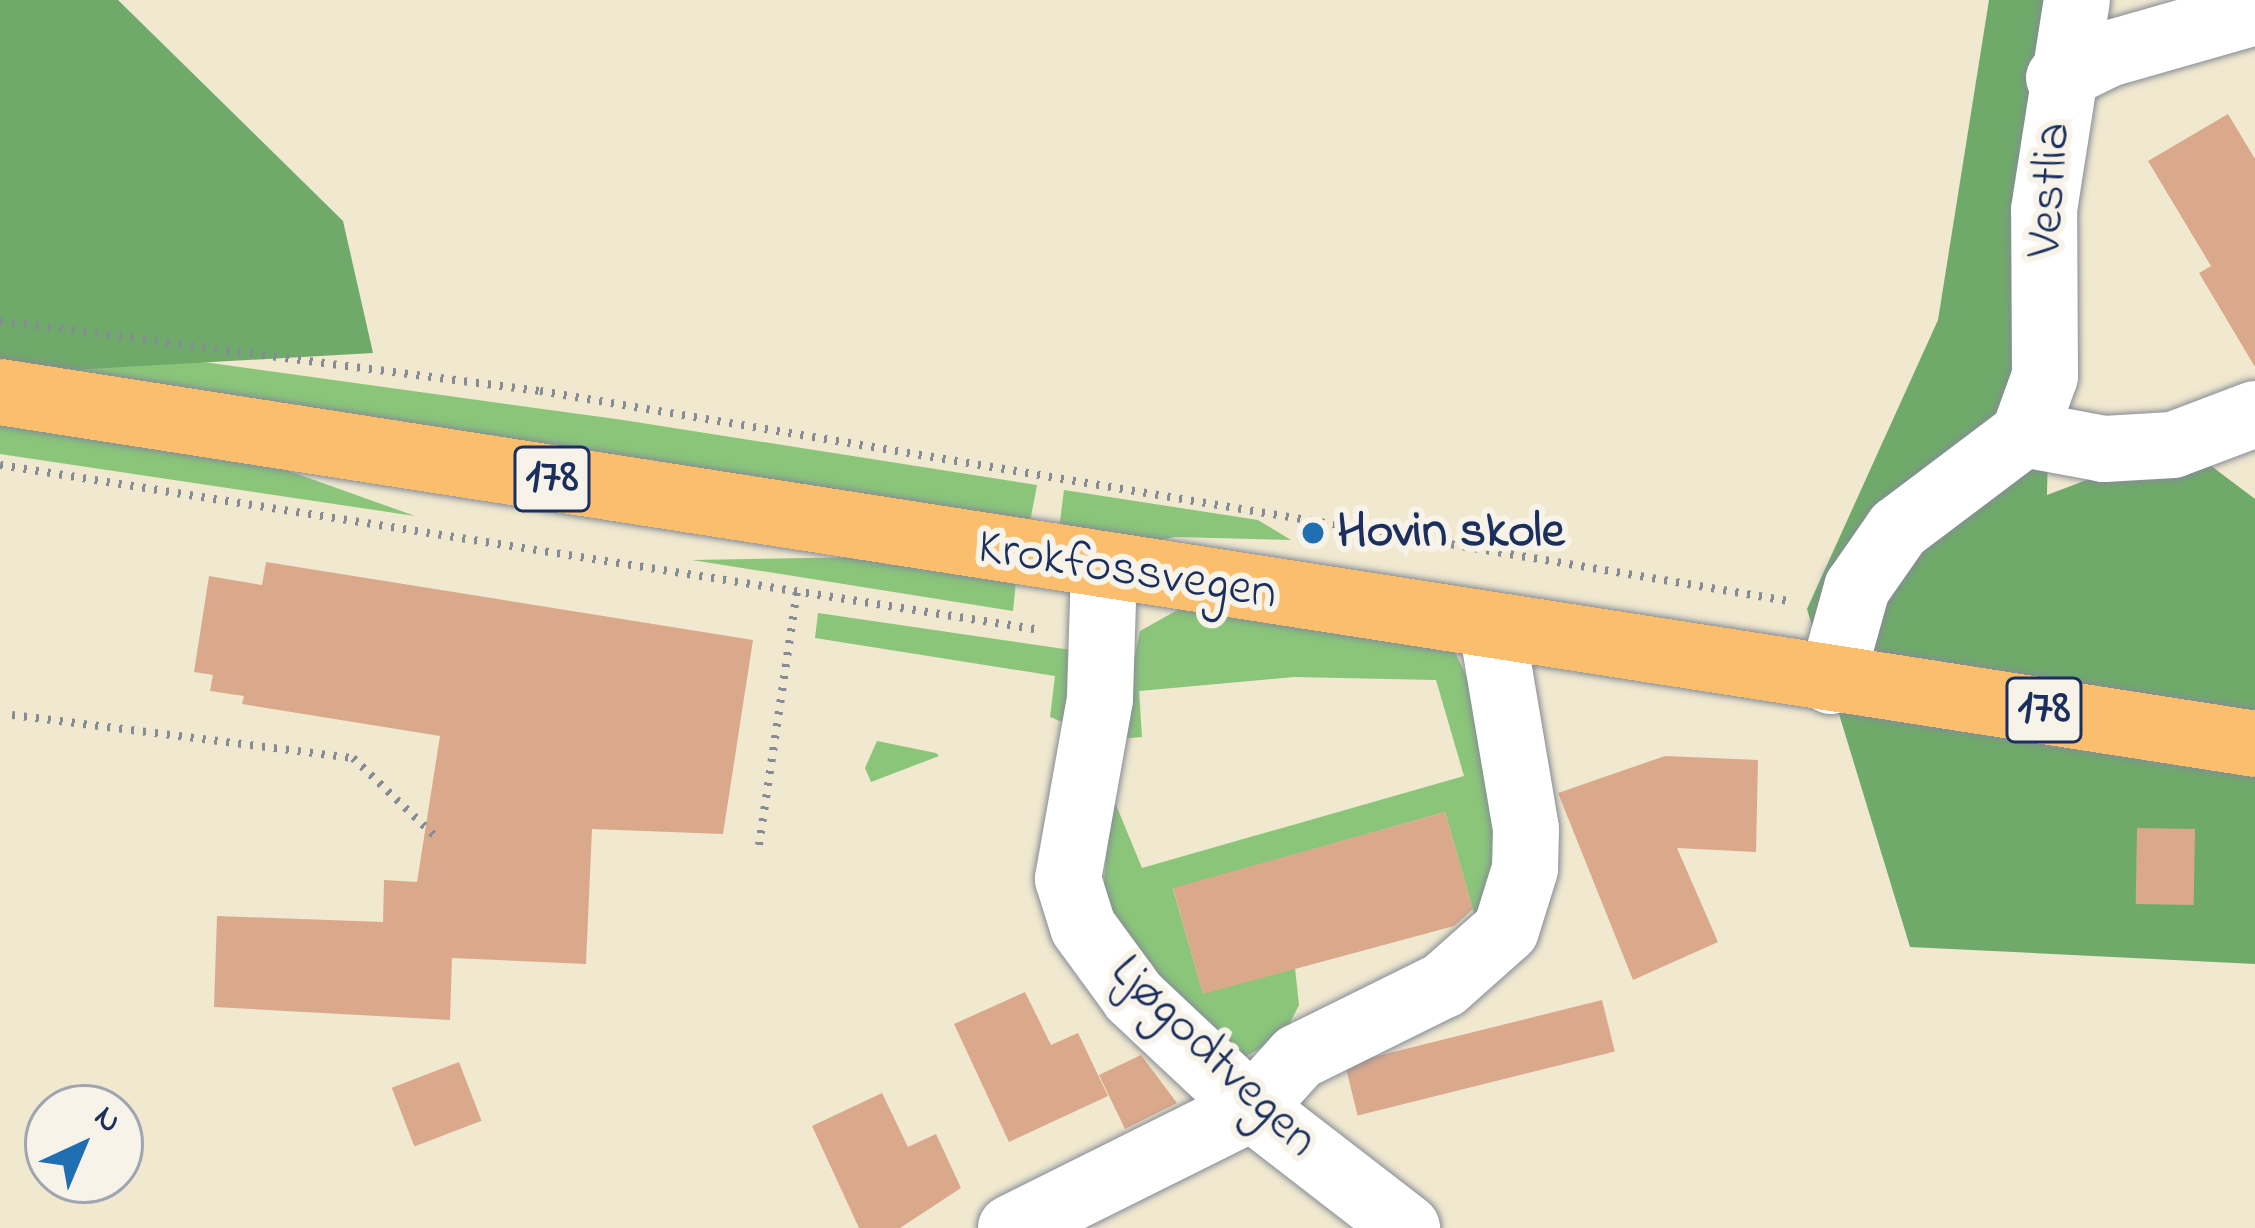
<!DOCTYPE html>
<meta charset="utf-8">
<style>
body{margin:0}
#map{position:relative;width:2255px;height:1228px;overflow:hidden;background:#f0e8cf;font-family:"Indie Flower",sans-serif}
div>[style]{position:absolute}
.green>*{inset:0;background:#8ac57a}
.forest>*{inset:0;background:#6faa6a}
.building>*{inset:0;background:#daa98c;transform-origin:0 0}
.path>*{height:8px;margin-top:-4px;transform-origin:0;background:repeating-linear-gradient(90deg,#868c96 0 3px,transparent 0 12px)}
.roads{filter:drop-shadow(0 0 3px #868c96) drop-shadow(0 0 3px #868c96)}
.minor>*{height:66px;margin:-33px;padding:0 33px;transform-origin:33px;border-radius:33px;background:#fff}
.major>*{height:66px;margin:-33px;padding:0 33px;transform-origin:33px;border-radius:33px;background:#fabe6d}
.dots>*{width:33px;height:33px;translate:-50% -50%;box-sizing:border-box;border:6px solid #f7f3e8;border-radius:50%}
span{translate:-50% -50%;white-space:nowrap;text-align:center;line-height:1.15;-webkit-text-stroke:12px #f7f3e8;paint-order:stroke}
.shield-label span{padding:3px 9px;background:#f7f3e8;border:3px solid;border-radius:9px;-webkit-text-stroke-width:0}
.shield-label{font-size:48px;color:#1b2f5e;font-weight:700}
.street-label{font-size:51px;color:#1b2f5e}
.poi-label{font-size:51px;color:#1b2f5e;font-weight:700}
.left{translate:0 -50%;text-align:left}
.north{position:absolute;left:24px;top:1084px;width:120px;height:120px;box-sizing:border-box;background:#f7f3e8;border:3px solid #9fa5b1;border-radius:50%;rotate:44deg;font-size:33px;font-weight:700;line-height:48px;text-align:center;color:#1b2f5e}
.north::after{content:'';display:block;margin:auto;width:42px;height:54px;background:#1f6fb2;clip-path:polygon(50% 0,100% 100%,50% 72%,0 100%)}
</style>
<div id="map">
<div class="green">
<div style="clip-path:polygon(0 334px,623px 420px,1037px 485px,1030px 522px,0 361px)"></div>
<div style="clip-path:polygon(0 420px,261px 461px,415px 516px,0 454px)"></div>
<div style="clip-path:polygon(1064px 490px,1258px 520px,1291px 540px,1175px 537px,1141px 544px,1059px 529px)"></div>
<div style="clip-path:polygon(871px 557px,1016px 582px,1013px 611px,692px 560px)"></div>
<div style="clip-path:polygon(1181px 608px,1455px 652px,1490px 727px,1499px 889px,1476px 920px,1445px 812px,1173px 889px,1203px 993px,1295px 968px,1299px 1005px,1284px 1035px,1238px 1061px,1100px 924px,1112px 795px,1142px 868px,1464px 776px,1436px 680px,1294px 677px,1139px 691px,1142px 737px,1118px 739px,1140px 631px)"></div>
<div style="clip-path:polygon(818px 613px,1085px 652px,1070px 725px,1050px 717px,1055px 676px,815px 638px)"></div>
<div style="clip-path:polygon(877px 741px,936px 753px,939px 756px,871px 782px,865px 768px)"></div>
</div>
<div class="forest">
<div style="clip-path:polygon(0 0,118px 0,343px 221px,373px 353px,0 374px)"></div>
<div style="clip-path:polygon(1989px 0,2072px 0,2052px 256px,2047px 495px,2182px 444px,2255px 499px,2255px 964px,1910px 947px,1807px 609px,1938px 320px)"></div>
</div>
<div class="building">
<div style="clip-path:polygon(2228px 114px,2255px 159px,2255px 367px,2199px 273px,2211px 266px,2148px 161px)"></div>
<div style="clip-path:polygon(266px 562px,753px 640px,723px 834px,592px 829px,586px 964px,452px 958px,450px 1020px,214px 1007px,217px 916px,383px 922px,384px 880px,417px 882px,440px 736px,242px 704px,244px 696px,210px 691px,213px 675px,194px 672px,209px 576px,262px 585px)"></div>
<div style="clip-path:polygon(1665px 756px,1758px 760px,1756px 852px,1677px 848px,1718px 942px,1633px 980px,1558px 793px)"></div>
<div style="clip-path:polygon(1445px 812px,1473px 909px,1454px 926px,1203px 994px,1173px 888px)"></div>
<div style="left:2137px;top:828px;width:58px;height:76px;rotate:1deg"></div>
<div style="clip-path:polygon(1025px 992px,1051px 1045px,1078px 1033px,1108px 1096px,1009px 1142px,954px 1024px)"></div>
<div style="left:1602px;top:1000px;width:53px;height:265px;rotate:76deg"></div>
<div style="clip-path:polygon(1141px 1055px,1177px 1103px,1125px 1129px,1099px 1075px)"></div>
<div style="left:459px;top:1062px;width:63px;height:72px;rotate:69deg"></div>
<div style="clip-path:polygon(882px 1093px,908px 1147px,936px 1134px,961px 1188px,900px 1228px,859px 1228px,812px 1126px)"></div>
</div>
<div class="path">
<div style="left:0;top:321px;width:545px;rotate:7.39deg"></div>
<div style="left:540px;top:391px;width:1266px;rotate:9.55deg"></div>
<div style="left:0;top:465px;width:1054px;rotate:9.01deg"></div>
<div style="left:12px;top:715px;width:344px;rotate:7.2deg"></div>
<div style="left:353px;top:758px;width:119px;rotate:43.6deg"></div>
<div style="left:759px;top:845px;width:256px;rotate:-81.5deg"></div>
</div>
<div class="roads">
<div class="minor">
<div style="left:2059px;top:78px;width:55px;rotate:-26.1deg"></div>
<div style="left:2108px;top:54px;width:153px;rotate:-15.9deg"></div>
<div style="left:2024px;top:434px;width:62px;rotate:-70.1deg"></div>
<div style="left:2045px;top:376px;width:166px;rotate:-90.3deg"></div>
<div style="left:2044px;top:210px;width:213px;rotate:-81.1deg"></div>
<div style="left:1104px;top:569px;width:130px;rotate:91.8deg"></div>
<div style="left:1100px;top:699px;width:183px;rotate:100.1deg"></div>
<div style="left:1068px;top:879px;width:50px;rotate:72.6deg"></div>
<div style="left:1083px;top:927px;width:87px;rotate:53.9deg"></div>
<div style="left:1134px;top:997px;width:162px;rotate:43.2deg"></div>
<div style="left:1252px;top:1108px;width:196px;rotate:37.7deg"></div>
<div style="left:1831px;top:681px;width:97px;rotate:-74.4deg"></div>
<div style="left:1857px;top:588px;width:72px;rotate:-55.2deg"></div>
<div style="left:1898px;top:529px;width:158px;rotate:-37deg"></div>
<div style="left:2024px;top:434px;width:81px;rotate:10.6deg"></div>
<div style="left:2104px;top:449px;width:69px;rotate:-3.3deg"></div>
<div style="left:2173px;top:445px;width:88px;rotate:-20.7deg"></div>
<div style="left:1011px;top:1228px;width:269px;rotate:-26.5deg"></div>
<div style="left:1252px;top:1108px;width:69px;rotate:-48deg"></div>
<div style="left:1298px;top:1057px;width:163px;rotate:-26.3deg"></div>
<div style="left:1444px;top:985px;width:83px;rotate:-41.6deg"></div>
<div style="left:1506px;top:930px;width:64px;rotate:-72.7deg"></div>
<div style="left:1525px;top:869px;width:40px;rotate:-88.6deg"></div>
<div style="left:1526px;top:829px;width:203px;rotate:-99.6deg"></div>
</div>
<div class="major">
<div style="left:0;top:392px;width:2282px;rotate:8.87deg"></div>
</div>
</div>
<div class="dots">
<div style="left:1313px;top:533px;background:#1f6fb2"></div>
</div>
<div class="shield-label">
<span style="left:552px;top:479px">178</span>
<span style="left:2044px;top:710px">178</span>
</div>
<div class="street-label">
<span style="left:2051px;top:190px;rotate:-86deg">Vestlia</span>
<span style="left:1127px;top:572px;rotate:9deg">Krokfossvegen</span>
<span style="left:1213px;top:1057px;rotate:44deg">Ljøgodtvegen</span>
</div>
<div class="poi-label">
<span class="left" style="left:1337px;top:533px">Hovin skole</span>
</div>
<div class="north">N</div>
</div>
